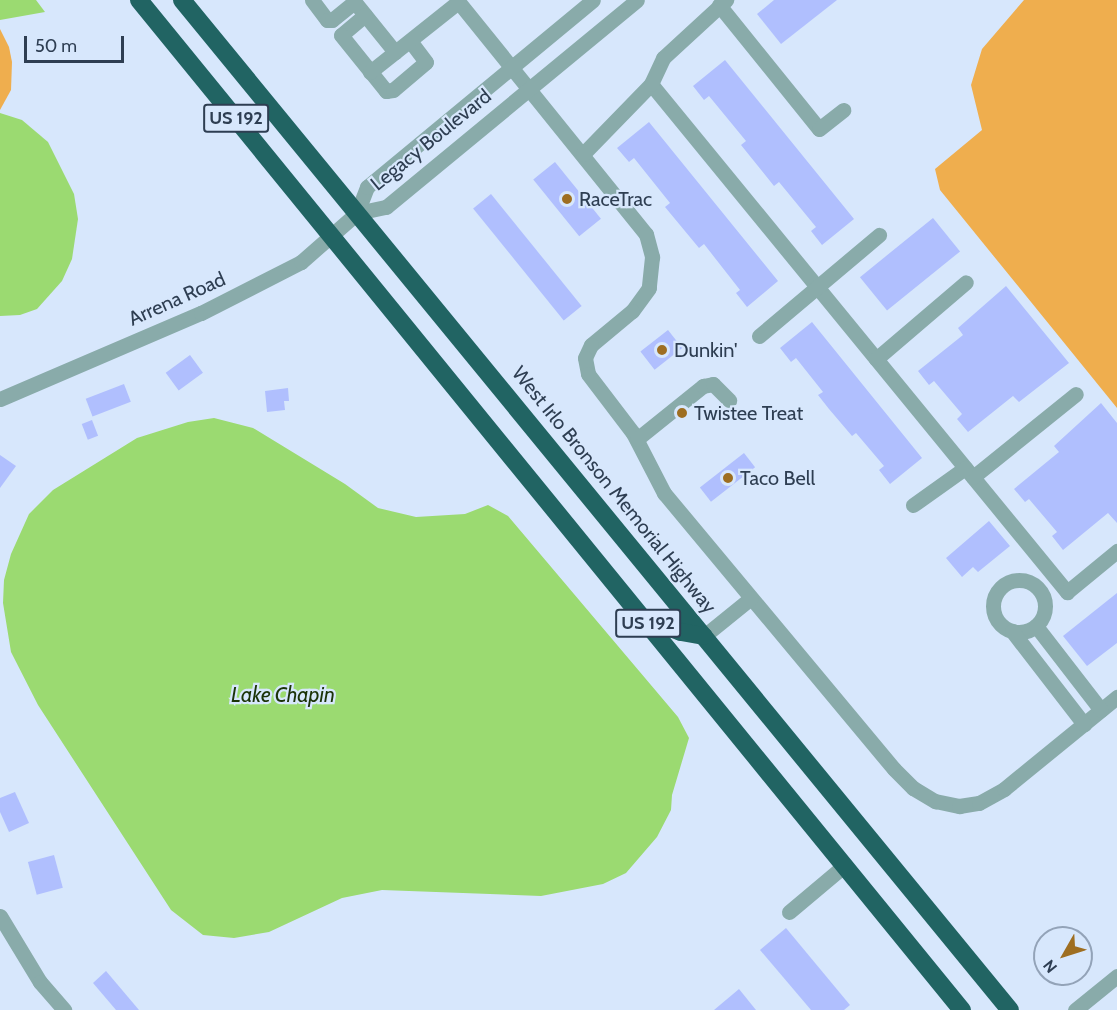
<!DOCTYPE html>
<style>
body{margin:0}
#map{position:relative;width:1117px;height:1010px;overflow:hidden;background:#d7e7fc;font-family:Cabin,sans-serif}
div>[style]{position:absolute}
.green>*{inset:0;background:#efae4e}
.water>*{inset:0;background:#9bda71}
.building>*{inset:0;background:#b0bffe;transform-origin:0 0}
.minor>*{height:15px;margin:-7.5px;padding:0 7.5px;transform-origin:7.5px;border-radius:7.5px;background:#89abaa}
.minor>.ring{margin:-7.5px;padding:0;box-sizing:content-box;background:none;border:15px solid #89abaa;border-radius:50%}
.highway>*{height:18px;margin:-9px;padding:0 9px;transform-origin:9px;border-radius:9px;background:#216463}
.dots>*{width:16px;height:16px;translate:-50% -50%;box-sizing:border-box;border:3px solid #d7e7fc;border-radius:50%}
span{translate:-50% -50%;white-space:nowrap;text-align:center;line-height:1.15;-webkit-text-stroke:4.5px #d7e7fc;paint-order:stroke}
.shield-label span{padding:2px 4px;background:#d7e7fc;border:2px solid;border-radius:4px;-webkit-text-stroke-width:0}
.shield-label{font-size:18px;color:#2e3e52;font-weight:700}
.street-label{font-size:20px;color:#2e3e52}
.poi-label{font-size:20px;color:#2e3e52}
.left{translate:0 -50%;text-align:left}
.water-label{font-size:21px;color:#1b3308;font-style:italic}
.north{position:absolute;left:1033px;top:926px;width:60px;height:60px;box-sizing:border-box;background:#d7e7fc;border:2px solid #93a3b8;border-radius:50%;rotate:231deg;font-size:16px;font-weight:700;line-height:24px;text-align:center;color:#2e3e52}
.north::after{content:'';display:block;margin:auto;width:21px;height:27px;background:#9e6e21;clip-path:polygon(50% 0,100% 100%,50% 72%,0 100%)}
.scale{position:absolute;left:24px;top:36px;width:100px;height:27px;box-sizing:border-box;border:3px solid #2e3e52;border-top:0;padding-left:8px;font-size:18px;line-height:21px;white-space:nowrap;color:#2e3e52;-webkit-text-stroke:4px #d7e7fc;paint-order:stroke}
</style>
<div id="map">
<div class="green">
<div style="clip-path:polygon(1024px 0,1117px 0,1117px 408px,940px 190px,935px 169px,982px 130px,971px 85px,982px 49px)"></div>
<div style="clip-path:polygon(0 29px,9px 47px,12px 62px,11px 90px,0 110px)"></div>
</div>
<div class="water">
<div style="clip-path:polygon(0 0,36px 0,45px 12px,0 20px)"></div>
<div style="clip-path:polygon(0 113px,22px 120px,48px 142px,74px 194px,78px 219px,72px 259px,62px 281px,37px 309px,20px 315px,0 316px)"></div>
<div style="clip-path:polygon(214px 418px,253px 428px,345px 484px,378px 508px,416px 517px,465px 514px,488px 505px,508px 516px,678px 717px,689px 738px,672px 795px,671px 810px,657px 837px,626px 873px,603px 884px,541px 896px,382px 890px,342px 898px,269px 932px,234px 938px,203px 935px,171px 910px,38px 705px,11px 652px,3px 603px,4px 580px,11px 554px,29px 514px,53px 490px,137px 438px,188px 422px)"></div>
</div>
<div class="building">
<div style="clip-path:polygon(774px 0,837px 0,781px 44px,757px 14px)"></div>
<div style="clip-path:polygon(725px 60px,854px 219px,822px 245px,811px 231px,816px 227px,779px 182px,774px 186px,741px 145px,746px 141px,709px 96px,704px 100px,693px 86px)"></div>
<div style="clip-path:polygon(649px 122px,778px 281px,747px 307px,736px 293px,740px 290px,704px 244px,699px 248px,665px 207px,670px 203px,634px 158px,629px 162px,617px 148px)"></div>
<div style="left:555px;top:162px;width:73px;height:28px;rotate:51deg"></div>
<div style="left:491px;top:194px;width:144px;height:23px;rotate:51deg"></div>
<div style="left:933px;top:218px;width:43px;height:94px;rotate:51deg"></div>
<div style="clip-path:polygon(1006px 286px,1069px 363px,1019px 402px,1013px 396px,968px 432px,957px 419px,962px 414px,934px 381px,929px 385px,918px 371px,963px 335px,958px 328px)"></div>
<div style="clip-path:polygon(812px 322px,922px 458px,890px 484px,879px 470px,884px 466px,856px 433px,852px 436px,829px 409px,818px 395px,823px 392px,796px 358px,791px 362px,780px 348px)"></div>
<div style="left:668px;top:330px;width:23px;height:35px;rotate:52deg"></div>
<div style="left:190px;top:355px;width:22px;height:30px;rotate:54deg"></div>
<div style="left:124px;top:384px;width:19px;height:41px;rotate:69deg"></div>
<div style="clip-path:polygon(288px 388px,289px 401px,284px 401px,285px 410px,267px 412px,265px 391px)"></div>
<div style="clip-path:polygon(1101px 403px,1117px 423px,1117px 523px,1108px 513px,1063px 550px,1052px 536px,1057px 532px,1029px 499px,1025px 502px,1014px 489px,1059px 452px,1054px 446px)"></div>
<div style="left:92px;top:420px;width:17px;height:11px;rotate:69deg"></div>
<div style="left:744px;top:453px;width:18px;height:56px;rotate:52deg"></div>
<div style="clip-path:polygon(0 455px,16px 466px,0 488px)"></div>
<div style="clip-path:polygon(989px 521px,1010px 546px,978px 572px,973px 567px,962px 577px,946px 558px)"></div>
<div style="clip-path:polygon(1117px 593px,1117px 643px,1087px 666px,1063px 636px)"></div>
<div style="clip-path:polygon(15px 792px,29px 823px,9px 832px,0 812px,0 798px)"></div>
<div style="left:54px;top:855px;width:34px;height:27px;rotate:75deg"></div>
<div style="clip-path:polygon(786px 928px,850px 1005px,844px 1010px,811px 1010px,760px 950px)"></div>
<div style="clip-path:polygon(106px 971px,139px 1010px,116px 1010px,93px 983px)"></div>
<div style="clip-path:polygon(739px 989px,756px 1010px,714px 1010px)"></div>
</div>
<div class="minor">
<div style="left:312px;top:0;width:25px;rotate:53deg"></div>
<div style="left:327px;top:20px;width:5px"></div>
<div style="left:332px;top:20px;width:28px;rotate:-39deg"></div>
<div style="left:353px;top:0;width:67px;rotate:51.1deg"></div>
<div style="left:457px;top:0;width:301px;rotate:51.1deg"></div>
<div style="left:646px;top:234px;width:24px;rotate:75deg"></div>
<div style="left:652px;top:257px;width:31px;rotate:96deg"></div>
<div style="left:649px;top:288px;width:29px;rotate:126deg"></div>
<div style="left:632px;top:311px;width:53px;rotate:140.3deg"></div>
<div style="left:591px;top:345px;width:14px;rotate:115deg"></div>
<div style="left:585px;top:358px;width:16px;rotate:79deg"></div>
<div style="left:588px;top:374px;width:74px;rotate:52.7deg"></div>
<div style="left:633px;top:433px;width:68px;rotate:62.7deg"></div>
<div style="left:664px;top:493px;width:359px;rotate:50.2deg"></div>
<div style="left:894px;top:769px;width:27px;rotate:45deg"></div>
<div style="left:913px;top:788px;width:26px;rotate:31deg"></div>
<div style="left:935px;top:801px;width:25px;rotate:12deg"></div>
<div style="left:959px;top:806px;width:20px;rotate:-9deg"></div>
<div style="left:979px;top:803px;width:29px;rotate:-29deg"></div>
<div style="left:1004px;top:789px;width:146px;rotate:-39.2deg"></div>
<div style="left:719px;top:5px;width:159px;rotate:51.1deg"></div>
<div style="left:819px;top:129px;width:31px;rotate:-38deg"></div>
<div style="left:365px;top:15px;width:31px;rotate:140deg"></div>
<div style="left:341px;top:35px;width:72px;rotate:51.2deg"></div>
<div style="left:386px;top:91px;width:7px;rotate:-8deg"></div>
<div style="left:393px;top:90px;width:43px;rotate:-40.3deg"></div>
<div style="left:426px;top:62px;width:26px;rotate:-127deg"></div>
<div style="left:370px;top:72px;width:112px;rotate:-38.5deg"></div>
<div style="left:651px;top:84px;width:657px;rotate:50.69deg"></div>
<div style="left:1067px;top:592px;width:65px;rotate:-39.4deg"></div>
<div style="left:583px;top:154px;width:98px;rotate:-45.8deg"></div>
<div style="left:651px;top:84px;width:29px;rotate:-65deg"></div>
<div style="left:663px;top:58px;width:86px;rotate:-42.6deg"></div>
<div style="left:357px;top:213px;width:30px;rotate:-12deg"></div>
<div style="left:386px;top:207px;width:325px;rotate:-39.5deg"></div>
<div style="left:759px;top:336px;width:157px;rotate:-40.1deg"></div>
<div style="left:876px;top:359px;width:118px;rotate:-40.5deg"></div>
<div style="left:0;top:399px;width:219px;rotate:-23.2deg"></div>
<div style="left:201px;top:313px;width:112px;rotate:-27deg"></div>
<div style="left:301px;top:262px;width:74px;rotate:-41.2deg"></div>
<div style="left:357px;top:213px;width:28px;rotate:-69deg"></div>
<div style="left:367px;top:187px;width:293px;rotate:-39.6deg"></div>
<div style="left:637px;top:439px;width:85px;rotate:-38.8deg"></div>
<div style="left:703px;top:386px;width:10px;rotate:-11deg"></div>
<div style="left:713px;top:384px;width:23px;rotate:45deg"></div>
<div style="left:973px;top:477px;width:132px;rotate:-38.9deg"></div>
<div style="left:913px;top:505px;width:64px;rotate:-35.4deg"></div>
<div class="ring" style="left:993px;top:580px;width:37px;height:37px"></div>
<div style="left:1036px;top:626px;width:106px;rotate:52.3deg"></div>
<div style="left:1012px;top:631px;width:118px;rotate:52.3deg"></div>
<div style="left:704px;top:636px;width:60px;rotate:-39deg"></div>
<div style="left:789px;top:912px;width:73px;rotate:-40deg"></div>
<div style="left:0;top:916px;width:77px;rotate:58.8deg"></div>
<div style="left:40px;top:982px;width:37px;rotate:49deg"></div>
<div style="left:1075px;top:1010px;width:54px;rotate:-39deg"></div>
</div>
<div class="highway">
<div style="left:139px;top:0;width:1303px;rotate:50.83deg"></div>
<div style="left:182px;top:0;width:1306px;rotate:50.66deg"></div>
<div style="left:647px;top:619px;width:36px;rotate:21deg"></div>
<div style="left:681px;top:632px;width:23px;rotate:10deg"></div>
</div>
<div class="dots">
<div style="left:567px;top:199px;background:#9e6e21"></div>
<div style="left:662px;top:350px;background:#9e6e21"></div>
<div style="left:682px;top:413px;background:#9e6e21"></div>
<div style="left:728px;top:478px;background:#9e6e21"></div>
</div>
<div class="shield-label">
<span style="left:236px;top:118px">US 192</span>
<span style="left:648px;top:623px">US 192</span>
</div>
<div class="street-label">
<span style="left:431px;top:140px;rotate:-39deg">Legacy Boulevard</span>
<span style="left:177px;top:299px;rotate:-24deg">Arrena Road</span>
<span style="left:614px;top:490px;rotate:51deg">West Irlo Bronson Memorial Highway</span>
</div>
<div class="poi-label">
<span class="left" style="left:579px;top:199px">RaceTrac</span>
<span class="left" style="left:674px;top:350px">Dunkin'</span>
<span class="left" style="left:694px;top:413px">Twistee Treat</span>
<span class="left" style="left:740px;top:478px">Taco Bell</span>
</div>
<div class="water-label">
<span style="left:283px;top:695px">Lake Chapin</span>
</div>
<div class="north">N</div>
<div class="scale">50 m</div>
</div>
